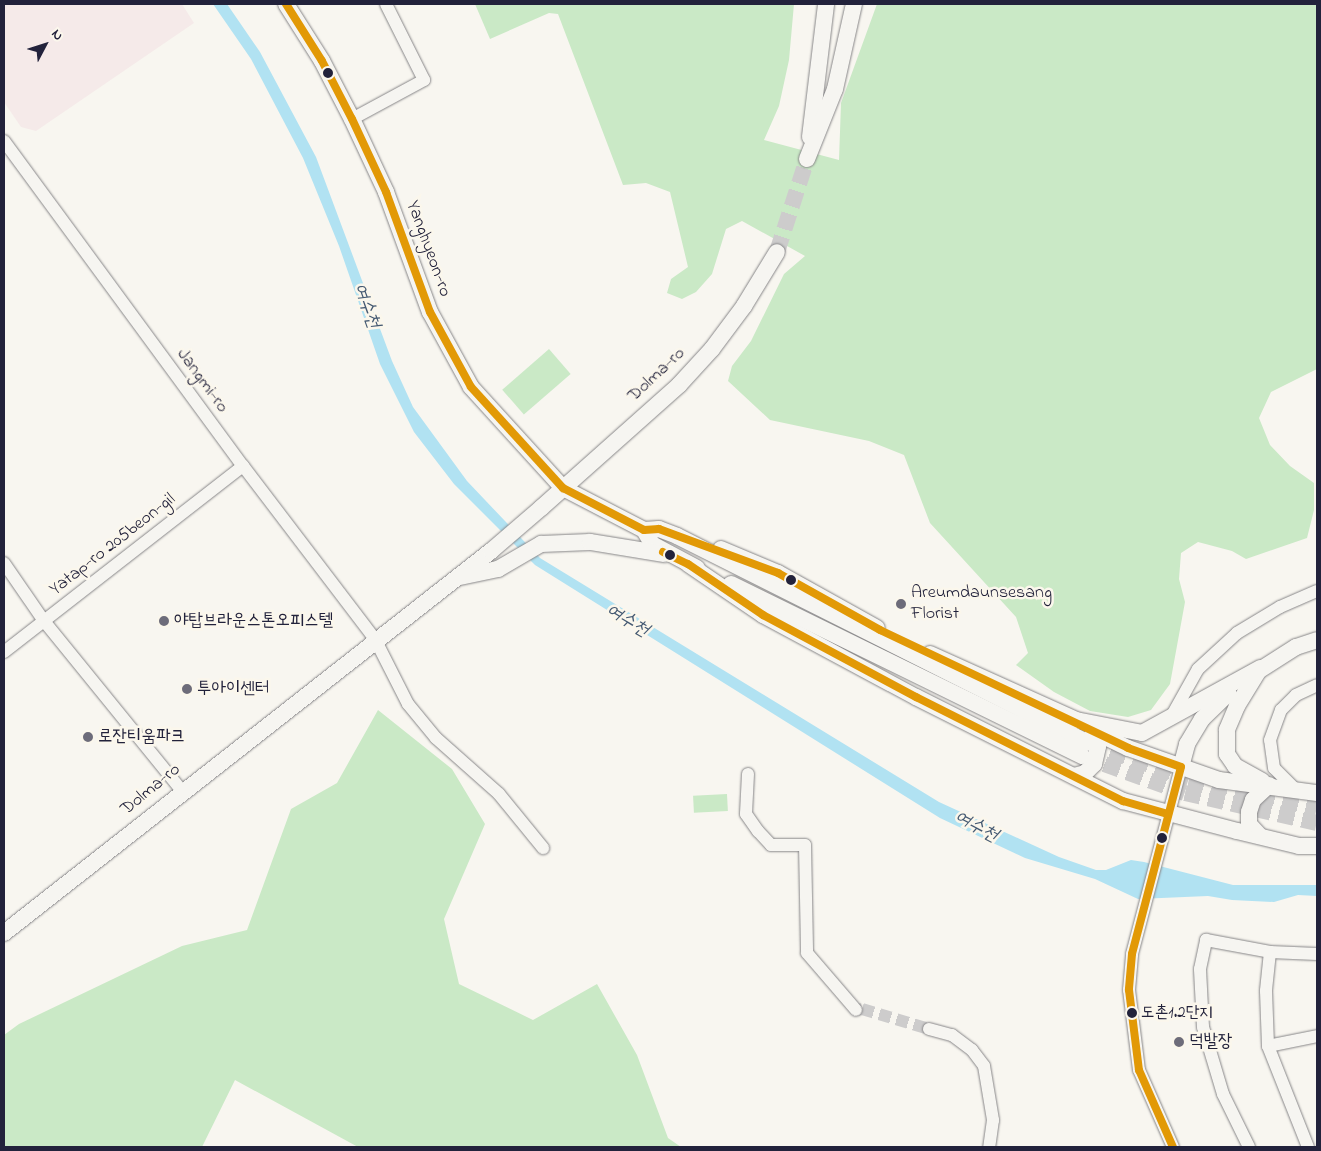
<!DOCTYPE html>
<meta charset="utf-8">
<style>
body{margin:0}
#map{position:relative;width:1321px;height:1151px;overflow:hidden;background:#f8f6f0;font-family:"Indie Flower","Poor Story",sans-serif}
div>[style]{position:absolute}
.built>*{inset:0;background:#f5eae9}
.green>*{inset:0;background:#cae9c6;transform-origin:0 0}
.water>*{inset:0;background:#b1e2f2}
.minor-tunnel>*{height:12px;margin-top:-6px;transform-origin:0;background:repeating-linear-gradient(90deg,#cdcccc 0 12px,transparent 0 18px)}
.major-tunnel>*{height:16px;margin-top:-8px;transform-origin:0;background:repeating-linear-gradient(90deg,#cdcccc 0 16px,transparent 0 24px)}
.roads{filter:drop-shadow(0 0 1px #878688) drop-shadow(0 0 1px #878688)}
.minor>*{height:12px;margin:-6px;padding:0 6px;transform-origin:6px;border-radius:6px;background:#f6f5f1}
.major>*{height:16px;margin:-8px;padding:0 8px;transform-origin:8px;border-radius:8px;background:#f6f5f1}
.bus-1>*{height:8px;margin:-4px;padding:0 4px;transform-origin:4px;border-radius:4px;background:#e29906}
.dots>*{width:14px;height:14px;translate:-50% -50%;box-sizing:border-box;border:2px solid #fbf7ec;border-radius:50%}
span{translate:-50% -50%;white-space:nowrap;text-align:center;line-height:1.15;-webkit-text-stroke:5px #fbf7ec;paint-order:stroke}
.bus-label{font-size:17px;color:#22223b}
.left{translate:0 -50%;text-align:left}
.street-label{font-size:18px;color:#22223b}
.poi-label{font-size:18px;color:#22223b}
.water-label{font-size:19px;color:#445972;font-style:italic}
.frame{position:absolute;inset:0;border:5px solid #22223b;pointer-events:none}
.north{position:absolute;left:20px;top:20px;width:50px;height:50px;-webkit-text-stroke:4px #fbf7ec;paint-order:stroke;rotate:50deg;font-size:14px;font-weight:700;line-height:20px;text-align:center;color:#22223b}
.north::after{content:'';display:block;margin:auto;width:18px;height:22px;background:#22223b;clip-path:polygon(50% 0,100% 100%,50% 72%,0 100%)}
</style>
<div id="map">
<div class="built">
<div style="clip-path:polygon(4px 4px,182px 4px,194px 23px,36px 131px,21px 127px,4px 102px)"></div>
</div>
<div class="green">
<div style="clip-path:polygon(475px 4px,794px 4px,789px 60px,779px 106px,764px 140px,839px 160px,841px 103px,877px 4px,1317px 4px,1317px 369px,1271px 392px,1259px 418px,1270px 445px,1290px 466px,1314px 483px,1314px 510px,1307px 538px,1246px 559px,1232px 551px,1198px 542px,1181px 553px,1179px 579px,1185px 602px,1170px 684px,1151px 710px,1128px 717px,1090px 711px,1054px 692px,1016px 665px,1028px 653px,1016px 617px,930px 523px,904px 455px,869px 441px,770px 420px,728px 381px,732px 366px,751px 341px,784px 274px,805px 256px,742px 221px,726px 229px,712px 274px,696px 292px,682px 299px,667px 293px,671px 279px,688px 267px,670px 192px,646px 183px,623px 185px,558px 14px,549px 13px,490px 39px)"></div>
<div style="left:549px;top:349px;width:33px;height:62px;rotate:49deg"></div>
<div style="clip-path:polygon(378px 710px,452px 769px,485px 824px,444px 919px,459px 984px,533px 1020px,597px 984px,637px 1055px,668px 1138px,681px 1147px,358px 1147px,235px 1080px,202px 1147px,4px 1147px,4px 1035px,19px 1024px,182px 946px,247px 930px,291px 809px,337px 783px)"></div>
<div style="left:727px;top:794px;width:17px;height:34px;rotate:87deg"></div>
</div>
<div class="water">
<div style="clip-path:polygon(213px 4px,227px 4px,260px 52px,316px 157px,392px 361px,413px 407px,467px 481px,540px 558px,939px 802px,1059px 857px,1096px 870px,1106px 870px,1131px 860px,1144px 862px,1233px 885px,1317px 885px,1317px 896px,1298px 895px,1274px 902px,1232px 900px,1208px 896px,1138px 899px,1095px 879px,1025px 858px,940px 818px,535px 565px,454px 484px,414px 432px,380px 364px,339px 246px,303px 158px,251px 59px)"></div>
</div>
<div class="minor-tunnel">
<div style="left:856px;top:1010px;width:6px;rotate:-9deg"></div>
<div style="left:862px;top:1009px;width:70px;rotate:16.6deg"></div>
</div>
<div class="major-tunnel">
<div style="left:777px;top:252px;width:98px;rotate:-72.1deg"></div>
<div style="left:1088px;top:743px;width:107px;rotate:19.6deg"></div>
<div style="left:1189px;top:779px;width:131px;rotate:12.8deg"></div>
<div style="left:1082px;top:756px;width:109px;rotate:19.8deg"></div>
<div style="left:1185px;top:793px;width:135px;rotate:12.8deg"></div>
</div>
<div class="roads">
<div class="minor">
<div style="left:352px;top:119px;width:82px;rotate:-28.4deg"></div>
<div style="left:424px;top:80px;width:85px;rotate:-116.6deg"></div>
<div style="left:4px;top:141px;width:403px;rotate:53.7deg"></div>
<div style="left:243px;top:466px;width:218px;rotate:52.7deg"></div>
<div style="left:375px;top:639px;width:73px;rotate:63.1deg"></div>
<div style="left:408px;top:704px;width:44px;rotate:50.5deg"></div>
<div style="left:436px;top:738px;width:84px;rotate:41.6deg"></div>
<div style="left:499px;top:794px;width:70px;rotate:50.8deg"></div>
<div style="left:4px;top:563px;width:70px;rotate:55.4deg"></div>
<div style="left:44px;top:621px;width:219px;rotate:50.9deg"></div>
<div style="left:4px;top:652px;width:303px;rotate:-37.9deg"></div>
<div style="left:1170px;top:719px;width:57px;rotate:-60.8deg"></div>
<div style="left:1198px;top:669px;width:53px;rotate:-42.7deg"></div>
<div style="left:1237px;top:633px;width:50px;rotate:-31.2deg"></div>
<div style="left:1280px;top:607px;width:40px;rotate:-23.4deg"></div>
<div style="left:748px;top:774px;width:40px;rotate:92.9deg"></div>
<div style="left:746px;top:814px;width:21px;rotate:55deg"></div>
<div style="left:758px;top:831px;width:19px;rotate:47deg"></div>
<div style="left:771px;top:845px;width:34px"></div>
<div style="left:805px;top:845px;width:108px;rotate:88.9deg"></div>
<div style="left:807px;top:953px;width:75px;rotate:49.3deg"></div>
<div style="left:1294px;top:788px;width:28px;rotate:-135deg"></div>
<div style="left:1274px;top:768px;width:28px;rotate:-98deg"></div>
<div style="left:1270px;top:740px;width:32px;rotate:-70deg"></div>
<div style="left:1281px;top:710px;width:21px;rotate:-45deg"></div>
<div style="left:1296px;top:695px;width:23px;rotate:-25deg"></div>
<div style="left:1270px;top:952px;width:39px;rotate:96deg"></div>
<div style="left:1266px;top:991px;width:55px;rotate:87.9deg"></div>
<div style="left:1268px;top:1046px;width:109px;rotate:68.4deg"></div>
<div style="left:929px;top:1029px;width:24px;rotate:15deg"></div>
<div style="left:952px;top:1035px;width:25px;rotate:37deg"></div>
<div style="left:972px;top:1050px;width:20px;rotate:53deg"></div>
<div style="left:984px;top:1066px;width:55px;rotate:80.5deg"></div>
<div style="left:993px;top:1120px;width:27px;rotate:98deg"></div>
<div style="left:1268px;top:1046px;width:50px;rotate:-11.5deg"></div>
<div style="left:1173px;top:1147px;width:84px;rotate:-113.8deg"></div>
<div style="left:1139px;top:1070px;width:81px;rotate:-97.1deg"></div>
<div style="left:1129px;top:990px;width:36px;rotate:-85deg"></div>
<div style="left:1132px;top:954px;width:193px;rotate:-75.3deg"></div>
<div style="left:1249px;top:1147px;width:59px;rotate:-116.1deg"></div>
<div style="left:1223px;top:1094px;width:70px;rotate:-106.6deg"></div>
<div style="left:1203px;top:1027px;width:58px;rotate:-93deg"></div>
<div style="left:1200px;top:969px;width:30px;rotate:-78deg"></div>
<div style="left:1206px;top:940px;width:65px;rotate:10.6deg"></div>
<div style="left:1270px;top:952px;width:47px;rotate:2.4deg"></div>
</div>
<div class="major">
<div style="left:286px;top:4px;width:67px;rotate:57.7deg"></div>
<div style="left:322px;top:61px;width:65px;rotate:62.7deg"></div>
<div style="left:352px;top:119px;width:81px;rotate:65deg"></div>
<div style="left:386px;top:192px;width:128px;rotate:69.9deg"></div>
<div style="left:430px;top:312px;width:85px;rotate:61.3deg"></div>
<div style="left:471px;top:387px;width:137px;rotate:47.7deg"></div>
<div style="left:563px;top:488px;width:91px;rotate:27.4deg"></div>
<div style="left:644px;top:530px;width:15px;rotate:-4deg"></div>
<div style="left:659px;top:529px;width:19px;rotate:21deg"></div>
<div style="left:677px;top:536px;width:460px;rotate:26.7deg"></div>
<div style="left:810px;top:137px;width:134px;rotate:-83.1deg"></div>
<div style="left:807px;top:159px;width:75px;rotate:-68.2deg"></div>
<div style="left:835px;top:89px;width:87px;rotate:-77.4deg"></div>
<div style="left:644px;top:530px;width:16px;rotate:60deg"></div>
<div style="left:652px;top:544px;width:51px;rotate:28.1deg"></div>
<div style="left:721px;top:549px;width:62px;rotate:22.8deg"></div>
<div style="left:778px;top:573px;width:113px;rotate:29.1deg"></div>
<div style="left:688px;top:564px;width:91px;rotate:34.2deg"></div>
<div style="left:763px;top:615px;width:174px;rotate:28.2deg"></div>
<div style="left:916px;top:697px;width:232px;rotate:26.7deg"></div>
<div style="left:1123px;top:801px;width:118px;rotate:14.7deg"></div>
<div style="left:1237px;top:831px;width:64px;rotate:13.6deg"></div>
<div style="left:1299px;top:846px;width:18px"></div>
<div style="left:460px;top:577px;width:39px;rotate:-12deg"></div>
<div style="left:498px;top:569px;width:50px;rotate:-30.2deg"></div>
<div style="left:541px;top:544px;width:49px;rotate:-2.3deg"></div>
<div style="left:590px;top:542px;width:75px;rotate:9.2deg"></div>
<div style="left:731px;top:584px;width:391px;rotate:26.1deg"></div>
<div style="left:930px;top:654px;width:160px;rotate:24.3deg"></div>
<div style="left:1076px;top:720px;width:67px;rotate:11.1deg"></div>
<div style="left:1142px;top:733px;width:135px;rotate:-28.8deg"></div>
<div style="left:1259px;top:670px;width:42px;rotate:121.4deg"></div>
<div style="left:1237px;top:706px;width:26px;rotate:113deg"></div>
<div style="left:1227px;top:730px;width:24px;rotate:90deg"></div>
<div style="left:1227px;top:754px;width:14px;rotate:56deg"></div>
<div style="left:1235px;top:766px;width:31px;rotate:29deg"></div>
<div style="left:1252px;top:675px;width:52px;rotate:-32.5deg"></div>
<div style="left:1296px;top:647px;width:22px;rotate:-18deg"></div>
<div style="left:1093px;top:731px;width:39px;rotate:26deg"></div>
<div style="left:1128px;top:748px;width:96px;rotate:19.4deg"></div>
<div style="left:1219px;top:780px;width:99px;rotate:7.6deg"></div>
<div style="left:1181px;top:767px;width:24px;rotate:-75deg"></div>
<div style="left:1187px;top:744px;width:29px;rotate:-59deg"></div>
<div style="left:1202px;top:719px;width:37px;rotate:-44deg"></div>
<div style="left:1074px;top:776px;width:11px;rotate:-15deg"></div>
<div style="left:1085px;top:773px;width:13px;rotate:-45deg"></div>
<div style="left:1094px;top:764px;width:18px;rotate:-77deg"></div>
<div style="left:1098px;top:746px;width:16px;rotate:-108deg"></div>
<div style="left:1260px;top:836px;width:16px;rotate:-133deg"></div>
<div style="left:1249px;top:824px;width:12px;rotate:-90deg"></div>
<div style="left:1249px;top:812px;width:13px;rotate:-72deg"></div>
<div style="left:1253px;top:800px;width:22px;rotate:-43deg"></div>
<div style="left:4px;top:933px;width:619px;rotate:-38.11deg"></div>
<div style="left:491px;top:551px;width:66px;rotate:-40.7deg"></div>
<div style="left:541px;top:508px;width:185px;rotate:-41.7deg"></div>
<div style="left:679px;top:385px;width:49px;rotate:-47.5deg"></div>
<div style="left:712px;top:349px;width:54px;rotate:-53.3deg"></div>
<div style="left:744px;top:306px;width:63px;rotate:-58.6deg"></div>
</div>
</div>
<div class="bus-1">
<div style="left:286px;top:4px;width:67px;rotate:57.7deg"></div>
<div style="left:322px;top:61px;width:65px;rotate:62.7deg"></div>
<div style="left:352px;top:119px;width:81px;rotate:65deg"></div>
<div style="left:386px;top:192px;width:128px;rotate:69.9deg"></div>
<div style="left:430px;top:312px;width:85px;rotate:61.3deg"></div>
<div style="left:471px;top:387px;width:137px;rotate:47.7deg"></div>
<div style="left:563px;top:488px;width:91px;rotate:27.4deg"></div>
<div style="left:644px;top:530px;width:15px;rotate:-4deg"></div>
<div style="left:659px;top:529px;width:127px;rotate:20.3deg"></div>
<div style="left:778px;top:573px;width:117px;rotate:29.2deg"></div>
<div style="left:880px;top:630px;width:275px;rotate:25.4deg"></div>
<div style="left:1128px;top:748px;width:56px;rotate:19.7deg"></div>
<div style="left:1181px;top:767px;width:193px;rotate:104.7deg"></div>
<div style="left:1132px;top:954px;width:36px;rotate:95deg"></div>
<div style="left:1129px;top:990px;width:81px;rotate:82.9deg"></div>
<div style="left:1139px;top:1070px;width:84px;rotate:66.2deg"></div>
<div style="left:663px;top:552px;width:28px;rotate:26deg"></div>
<div style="left:688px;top:564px;width:91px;rotate:34.2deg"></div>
<div style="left:763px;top:615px;width:174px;rotate:28.2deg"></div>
<div style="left:916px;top:697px;width:232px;rotate:26.7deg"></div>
<div style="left:1123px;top:801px;width:47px;rotate:16.1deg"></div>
</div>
<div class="dots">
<div style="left:328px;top:73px;background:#22223b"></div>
<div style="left:670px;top:555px;background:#22223b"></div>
<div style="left:791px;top:580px;background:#22223b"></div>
<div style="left:901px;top:604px;background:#6d6c7a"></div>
<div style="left:164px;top:621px;background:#6d6c7a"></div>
<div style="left:187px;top:689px;background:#6d6c7a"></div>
<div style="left:88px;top:737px;background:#6d6c7a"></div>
<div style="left:1162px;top:838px;background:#22223b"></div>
<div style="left:1132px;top:1013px;background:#22223b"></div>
<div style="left:1179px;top:1042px;background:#6d6c7a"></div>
</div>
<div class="bus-label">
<span class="left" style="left:1141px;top:1013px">도촌1.2단지</span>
</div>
<div class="street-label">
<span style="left:428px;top:249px;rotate:70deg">Yanghyeon-ro</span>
<span style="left:657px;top:375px;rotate:-43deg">Dolma-ro</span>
<span style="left:202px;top:381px;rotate:54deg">Jangmi-ro</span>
<span style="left:113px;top:545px;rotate:-38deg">Yatap-ro 205beon-gil</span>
<span style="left:151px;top:790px;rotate:-39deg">Dolma-ro</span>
</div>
<div class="poi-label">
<span class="left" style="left:911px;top:604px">Areumdaunsesang<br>Florist</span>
<span class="left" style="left:174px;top:621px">야탑브라운스톤오피스텔</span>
<span class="left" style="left:197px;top:689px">투아이센터</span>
<span class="left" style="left:98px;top:737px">로잔티움파크</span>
<span class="left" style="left:1189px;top:1042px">덕발장</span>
</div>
<div class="water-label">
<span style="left:366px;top:306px;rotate:70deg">여수천</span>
<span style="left:627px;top:621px;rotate:31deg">여수천</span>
<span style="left:976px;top:827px;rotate:28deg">여수천</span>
</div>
<div class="frame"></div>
<div class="north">N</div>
</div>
